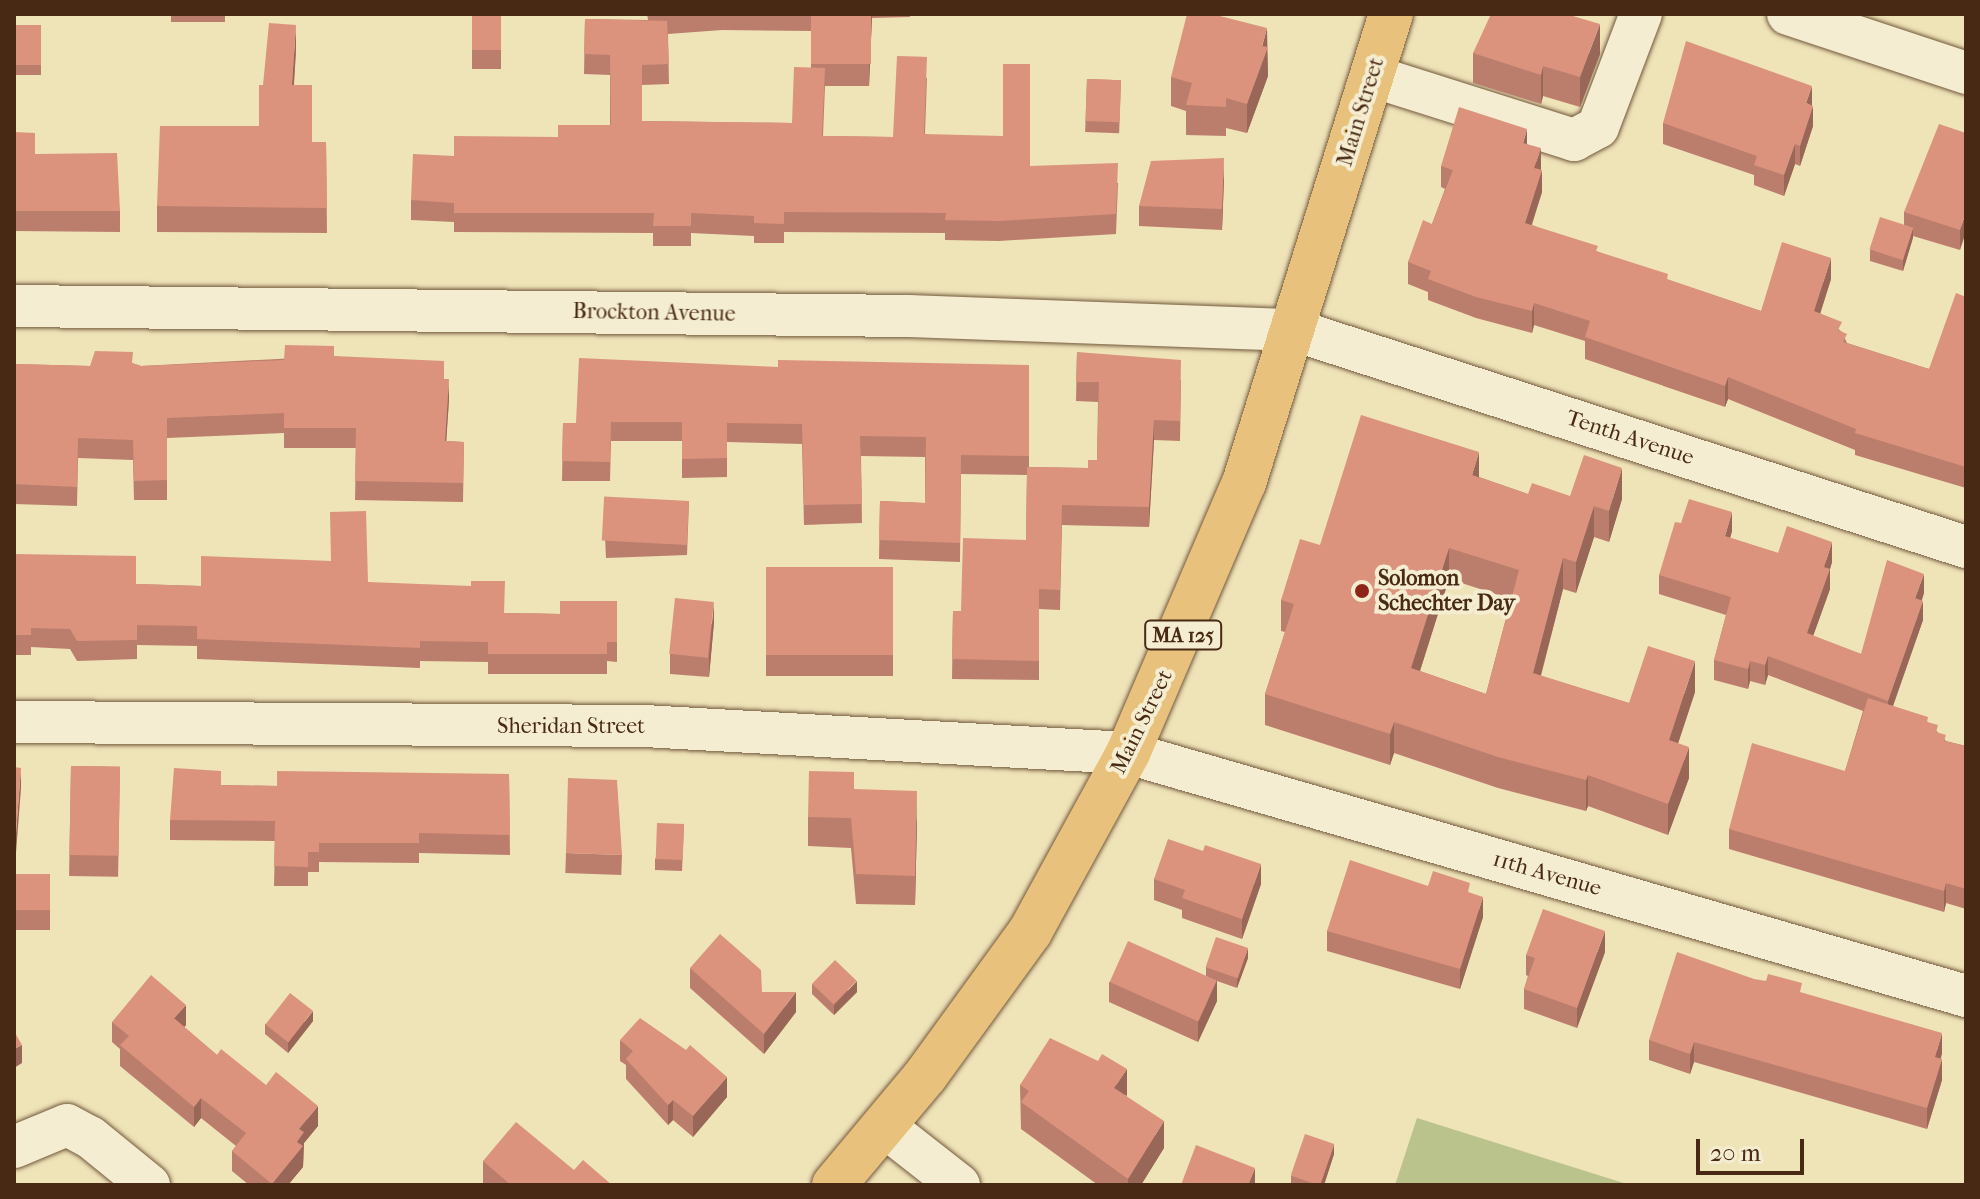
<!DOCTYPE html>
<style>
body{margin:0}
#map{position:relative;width:1980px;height:1199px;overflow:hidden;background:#efe3b8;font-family:"IM FELL French Canon",serif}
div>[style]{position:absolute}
.green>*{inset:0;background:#bbc38d}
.roads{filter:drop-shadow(0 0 2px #72583c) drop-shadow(0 0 2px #72583c)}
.minor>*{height:42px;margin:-21px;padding:0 21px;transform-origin:21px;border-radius:21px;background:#f5edd1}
.major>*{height:44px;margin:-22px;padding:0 22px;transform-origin:22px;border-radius:22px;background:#e8c27c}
.wall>*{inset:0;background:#bc7e6c;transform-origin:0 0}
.shaded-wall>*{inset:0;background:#996758}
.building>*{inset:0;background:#db937e;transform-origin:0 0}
.dots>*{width:22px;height:22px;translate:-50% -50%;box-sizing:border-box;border:4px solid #f5edd1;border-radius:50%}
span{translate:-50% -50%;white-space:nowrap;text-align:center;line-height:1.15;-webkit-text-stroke:8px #f5edd1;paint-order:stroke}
.shield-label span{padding:2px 6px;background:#f5edd1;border:2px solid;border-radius:6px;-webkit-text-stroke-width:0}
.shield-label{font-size:20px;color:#482913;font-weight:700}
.street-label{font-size:22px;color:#482913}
.poi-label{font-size:22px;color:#482913;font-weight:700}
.left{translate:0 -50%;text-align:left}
.frame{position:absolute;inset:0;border:16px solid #482913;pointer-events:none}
.scale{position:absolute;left:1696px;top:1139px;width:108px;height:36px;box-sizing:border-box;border:4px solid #482913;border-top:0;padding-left:10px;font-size:24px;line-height:28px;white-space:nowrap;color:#482913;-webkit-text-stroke:6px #f5edd1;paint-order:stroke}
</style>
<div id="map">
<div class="green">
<div style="clip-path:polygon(1417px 1118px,1630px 1185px,1395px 1185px)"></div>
</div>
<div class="roads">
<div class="minor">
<div style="left:1788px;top:14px;width:188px;rotate:18.3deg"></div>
<div style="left:1372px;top:76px;width:212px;rotate:17.6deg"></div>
<div style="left:1574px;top:140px;width:27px;rotate:-28deg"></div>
<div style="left:1598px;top:127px;width:121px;rotate:-69.2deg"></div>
<div style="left:14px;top:306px;width:895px;rotate:0.64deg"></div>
<div style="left:909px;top:316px;width:385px;rotate:2.1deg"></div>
<div style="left:1294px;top:330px;width:706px;rotate:17.9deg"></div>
<div style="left:14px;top:722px;width:630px;rotate:0.36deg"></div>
<div style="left:644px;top:726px;width:485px;rotate:3.2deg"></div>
<div style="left:1128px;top:753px;width:873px;rotate:16.17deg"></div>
<div style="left:885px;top:1127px;width:94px;rotate:38.1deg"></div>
<div style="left:14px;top:1147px;width:57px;rotate:-22.5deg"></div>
<div style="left:67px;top:1125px;width:26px;rotate:28deg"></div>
<div style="left:90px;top:1137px;width:76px;rotate:39.1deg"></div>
</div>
<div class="major">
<div style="left:834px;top:1185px;width:143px;rotate:-50.1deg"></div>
<div style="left:926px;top:1075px;width:177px;rotate:-54deg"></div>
<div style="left:1030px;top:932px;width:204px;rotate:-61.3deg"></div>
<div style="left:1128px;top:753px;width:294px;rotate:-66.8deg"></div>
<div style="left:1244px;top:483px;width:491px;rotate:-72.6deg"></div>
</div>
</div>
<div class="wall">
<div style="clip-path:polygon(58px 14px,89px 14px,58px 15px)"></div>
<div style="left:171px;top:14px;width:54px;height:8px"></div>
<div style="left:472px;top:14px;width:29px;height:55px"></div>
<div style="clip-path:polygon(evenodd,647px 14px,910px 14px,910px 17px,872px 18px,869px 86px,825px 86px,823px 136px,893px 137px,927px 77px,925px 134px,1030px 166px,1118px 183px,1116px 234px,999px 241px,945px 240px,945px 233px,784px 232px,784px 243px,754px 243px,754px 236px,691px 233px,691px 246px,653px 246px,653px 233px,454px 232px,454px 222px,411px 220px,411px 200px,454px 156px,558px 137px,610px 125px,610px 75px,584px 74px,585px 19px,648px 20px,647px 14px,722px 30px,811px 31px,811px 67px,792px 123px,642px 121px,642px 85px,669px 84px,668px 34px,722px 30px)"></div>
<div style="left:14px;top:25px;width:27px;height:50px"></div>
<div style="clip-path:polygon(1267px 47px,1268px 76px,1247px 133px,1226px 128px,1226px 136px,1186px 135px,1186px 111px,1171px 106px,1171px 77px)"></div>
<div style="clip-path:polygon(296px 50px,294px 85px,312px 142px,326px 142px,327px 233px,157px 232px,157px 206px,259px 126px)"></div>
<div style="clip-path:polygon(1473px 53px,1600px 54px,1580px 107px,1543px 96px,1541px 104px,1473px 83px)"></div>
<div style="left:1087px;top:79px;width:34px;height:53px;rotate:2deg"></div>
<div style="clip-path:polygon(1812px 105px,1813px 126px,1800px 166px,1795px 164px,1784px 196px,1754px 185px,1754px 175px,1663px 144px,1663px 123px)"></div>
<div style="clip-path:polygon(14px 132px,35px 154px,120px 211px,120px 232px,14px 231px)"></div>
<div style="clip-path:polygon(1966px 133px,1960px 250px,1913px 236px,1903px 271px,1870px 261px,1870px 250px,1904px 225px,1904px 212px)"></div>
<div style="clip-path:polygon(1527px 144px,1541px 170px,1542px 192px,1532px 225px,1668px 280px,1761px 311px,1831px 279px,1820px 314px,1842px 332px,1847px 343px,1929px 369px,1966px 297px,1966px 488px,1855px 455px,1855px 450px,1728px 399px,1725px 407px,1585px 359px,1585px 341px,1534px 325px,1532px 333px,1476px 318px,1428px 300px,1428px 292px,1408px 284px,1408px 262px,1432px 224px,1445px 189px,1441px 187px,1441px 166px)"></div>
<div style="clip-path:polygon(1224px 178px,1222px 230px,1139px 226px,1139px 206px)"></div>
<div style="clip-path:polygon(1077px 352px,1181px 380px,1180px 441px,1154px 440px,1149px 527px,1062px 525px,1060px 610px,1039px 609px,1039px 680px,952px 679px,953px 611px,961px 611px,1026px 540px,1027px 475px,961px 474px,960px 562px,879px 559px,880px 501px,925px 503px,925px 457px,861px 456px,862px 523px,804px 525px,802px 444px,727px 442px,727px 477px,682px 478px,682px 441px,611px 441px,610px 481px,562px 481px,563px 423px,576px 423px,778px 367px,1029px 365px,1029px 467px,1088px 468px,1097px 460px,1098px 402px,1076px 401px)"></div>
<div style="clip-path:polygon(334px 356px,444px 379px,449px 399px,446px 441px,464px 442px,463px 502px,355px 500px,356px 448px,284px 448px,284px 433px,167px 438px,167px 500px,134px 500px,133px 460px,78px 458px,77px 506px,14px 504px,14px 364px,90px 366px,132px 363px,141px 366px)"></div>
<div style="clip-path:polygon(evenodd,1479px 477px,1528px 494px,1622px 499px,1609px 542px,1594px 537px,1576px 593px,1563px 589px,1541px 676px,1629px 703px,1695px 692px,1678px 743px,1689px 778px,1668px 835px,1588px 806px,1586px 811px,1498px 788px,1394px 753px,1390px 765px,1265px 725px,1265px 694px,1285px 632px,1281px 631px,1281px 600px,1320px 545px,1479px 477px,1449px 579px,1511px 599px,1486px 694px,1420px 671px,1449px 579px)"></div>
<div style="clip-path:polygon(689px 501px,687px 555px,606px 558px,604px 515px)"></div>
<div style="clip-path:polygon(1732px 531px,1730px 538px,1778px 553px,1832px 562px,1830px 569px,1830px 589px,1813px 636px,1861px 654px,1924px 593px,1922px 600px,1923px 620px,1893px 706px,1928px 722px,1946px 741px,1966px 746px,1966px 909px,1946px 903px,1944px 912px,1729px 849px,1729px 829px,1845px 771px,1863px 711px,1768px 675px,1765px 685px,1750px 681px,1748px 689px,1714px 680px,1714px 660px,1726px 615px,1659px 594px,1659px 575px)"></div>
<div style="clip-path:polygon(14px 554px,136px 584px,201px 586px,368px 582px,505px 613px,560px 614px,617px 601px,617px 662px,607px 661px,607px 674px,488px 674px,488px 662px,420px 661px,420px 668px,197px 659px,197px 646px,137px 645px,137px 659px,77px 661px,70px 649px,31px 647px,31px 655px,14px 655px)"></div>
<div style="left:766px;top:567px;width:127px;height:109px"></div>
<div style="clip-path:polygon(714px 622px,709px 677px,670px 674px,670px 654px)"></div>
<div style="clip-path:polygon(1966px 664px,1966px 693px,1965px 692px)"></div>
<div style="left:71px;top:766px;width:49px;height:110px;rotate:1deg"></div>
<div style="clip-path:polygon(509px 774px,510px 855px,419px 853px,419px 863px,319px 862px,319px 872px,308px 872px,308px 886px,274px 886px,275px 841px,170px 840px,170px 820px,221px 785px,277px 786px)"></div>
<div style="clip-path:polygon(854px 789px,917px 821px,915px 905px,856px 904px,851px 848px,808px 846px,808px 817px)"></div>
<div style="clip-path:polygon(684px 824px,682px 871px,655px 870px,655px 859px)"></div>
<div style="left:566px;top:853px;width:56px;height:20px;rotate:2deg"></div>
<div style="left:14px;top:874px;width:36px;height:56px"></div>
<div style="clip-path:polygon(1154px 879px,1261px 884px,1242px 939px,1182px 918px,1182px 910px,1154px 900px)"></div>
<div style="clip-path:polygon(1428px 886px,1470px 893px,1483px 917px,1460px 989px,1327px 951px,1327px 931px)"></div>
<div style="clip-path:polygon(1605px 952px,1577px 1028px,1524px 1009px,1524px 989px,1528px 976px,1526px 975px,1526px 955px)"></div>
<div style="clip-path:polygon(1248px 958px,1237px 988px,1217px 981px,1217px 1001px,1198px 1042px,1109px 1002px,1109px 982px,1206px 976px,1206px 967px)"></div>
<div style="clip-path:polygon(690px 968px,796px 1012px,764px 1054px,690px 988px)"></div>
<div style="clip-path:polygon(812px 984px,857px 992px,834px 1015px,812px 994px)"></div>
<div style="clip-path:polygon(1802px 993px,1942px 1053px,1941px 1059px,1942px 1080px,1927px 1129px,1694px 1062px,1690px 1074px,1649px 1060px,1649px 1040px)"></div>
<div style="clip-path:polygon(313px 1021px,288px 1053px,265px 1034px,265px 1024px)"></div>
<div style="clip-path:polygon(112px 1022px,186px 1025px,184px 1027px,217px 1055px,318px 1126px,304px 1143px,303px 1167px,288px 1185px,249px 1185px,232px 1171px,232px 1151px,236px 1146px,201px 1118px,194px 1127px,120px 1066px,120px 1049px,112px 1042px)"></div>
<div style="clip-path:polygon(620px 1040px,727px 1097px,693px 1137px,673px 1120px,668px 1125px,626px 1079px,626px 1065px,620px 1061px)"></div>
<div style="clip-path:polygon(1098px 1061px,1126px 1096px,1164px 1148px,1141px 1185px,1098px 1185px,1021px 1129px,1020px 1085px)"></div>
<div style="clip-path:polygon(1334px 1154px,1324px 1185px,1291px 1185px,1291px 1176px)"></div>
<div style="clip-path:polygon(483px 1161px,574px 1170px,612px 1185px,483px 1185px)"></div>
</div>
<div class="shaded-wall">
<div style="clip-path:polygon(871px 14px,872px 14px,869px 86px,869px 64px)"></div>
<div style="clip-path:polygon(1600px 24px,1600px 54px,1580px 107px,1580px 77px)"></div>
<div style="clip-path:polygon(296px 25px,296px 50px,292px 110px,292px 85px)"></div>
<div style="clip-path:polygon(1267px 28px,1268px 76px,1247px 133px,1247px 104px)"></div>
<div style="clip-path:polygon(1543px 66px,1543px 96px,1541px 104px,1541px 75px)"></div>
<div style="clip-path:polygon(1812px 86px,1812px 106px,1806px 103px)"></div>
<div style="clip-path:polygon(1813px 106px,1813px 126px,1800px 166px,1800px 146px)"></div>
<div style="clip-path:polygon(1527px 129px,1527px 150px,1523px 143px)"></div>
<div style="clip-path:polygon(1795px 144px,1795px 164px,1784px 196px,1784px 175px)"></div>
<div style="clip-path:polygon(1541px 148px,1541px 170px,1534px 168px)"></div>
<div style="clip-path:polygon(1224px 158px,1224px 178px,1222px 230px,1222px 209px)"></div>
<div style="clip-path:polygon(1542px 170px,1542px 192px,1525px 244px,1525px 223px)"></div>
<div style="clip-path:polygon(1966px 212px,1966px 232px,1960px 250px,1960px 230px)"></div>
<div style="clip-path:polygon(1913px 228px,1913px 238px,1903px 271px,1903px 260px)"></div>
<div style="clip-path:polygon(1831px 258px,1831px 279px,1814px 333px,1814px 311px)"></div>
<div style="clip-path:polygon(1534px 303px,1534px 325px,1532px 333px,1532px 311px)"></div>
<div style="clip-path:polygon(1728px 377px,1728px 399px,1725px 407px,1725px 386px)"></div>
<div style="clip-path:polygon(449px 379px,449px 399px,445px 461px,445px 441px)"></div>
<div style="clip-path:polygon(1154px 420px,1154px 440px,1149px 527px,1149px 507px)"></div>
<div style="clip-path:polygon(1479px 452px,1479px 483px,1472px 475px)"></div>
<div style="clip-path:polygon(1622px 468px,1622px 499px,1609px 542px,1609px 511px)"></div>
<div style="clip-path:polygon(1594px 506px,1594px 537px,1576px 593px,1576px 562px)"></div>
<div style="clip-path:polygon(1732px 512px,1732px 531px,1725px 556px,1725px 536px)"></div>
<div style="clip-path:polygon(1832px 542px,1832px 562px,1830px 569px,1830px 589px,1807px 653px,1807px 633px,1824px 567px)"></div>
<div style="clip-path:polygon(1449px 548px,1449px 579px,1411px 699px,1411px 668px)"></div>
<div style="clip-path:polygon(1563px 558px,1563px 589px,1533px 704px,1533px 673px)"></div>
<div style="clip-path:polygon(1924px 574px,1924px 593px,1915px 618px,1915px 598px)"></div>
<div style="clip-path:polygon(1923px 601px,1923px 620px,1888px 720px,1888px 701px)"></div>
<div style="clip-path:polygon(714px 602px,714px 622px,709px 677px,709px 657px)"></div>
<div style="clip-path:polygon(1768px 656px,1768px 675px,1765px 685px,1765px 665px)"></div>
<div style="clip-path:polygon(1695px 661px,1695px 692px,1669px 771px,1669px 740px)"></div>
<div style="clip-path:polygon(1750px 661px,1750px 681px,1748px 689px,1748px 669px)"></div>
<div style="clip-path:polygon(1394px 722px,1394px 753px,1390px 765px,1390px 734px)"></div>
<div style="clip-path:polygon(1689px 747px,1689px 778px,1668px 835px,1668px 804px)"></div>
<div style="clip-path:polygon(21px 768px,21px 788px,15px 866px,15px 846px)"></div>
<div style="clip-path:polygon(1588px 775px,1588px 806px,1586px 811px,1586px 780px)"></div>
<div style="clip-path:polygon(917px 791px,917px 821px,915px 905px,915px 876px)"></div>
<div style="clip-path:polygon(1261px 864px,1261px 884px,1242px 939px,1242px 919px)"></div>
<div style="clip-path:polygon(1946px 883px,1946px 903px,1944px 912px,1944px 891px)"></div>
<div style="clip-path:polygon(1483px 897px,1483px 917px,1460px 989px,1460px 969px)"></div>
<div style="clip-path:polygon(1605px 931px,1605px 952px,1577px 1028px,1577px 1008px)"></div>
<div style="clip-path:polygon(1248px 948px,1248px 958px,1237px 988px,1237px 978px)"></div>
<div style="clip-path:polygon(1217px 980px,1217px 1001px,1198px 1042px,1198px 1022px)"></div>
<div style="clip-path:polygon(857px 981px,857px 992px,834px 1015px,834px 1005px)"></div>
<div style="clip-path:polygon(796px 992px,796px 1012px,764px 1054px,764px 1034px)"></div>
<div style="clip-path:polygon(186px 1005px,186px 1025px,174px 1039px,174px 1018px)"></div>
<div style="clip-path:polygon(313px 1011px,313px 1021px,288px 1053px,288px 1043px)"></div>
<div style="clip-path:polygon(1942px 1033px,1942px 1053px,1935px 1077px,1935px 1057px)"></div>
<div style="clip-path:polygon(1694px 1042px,1694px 1062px,1690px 1074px,1690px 1054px)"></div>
<div style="clip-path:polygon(22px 1045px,22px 1063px,14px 1068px,14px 1049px)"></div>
<div style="clip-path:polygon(1942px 1059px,1942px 1080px,1927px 1129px,1927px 1108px)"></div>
<div style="clip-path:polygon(1127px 1069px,1127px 1096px,1114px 1088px)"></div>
<div style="clip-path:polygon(727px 1077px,727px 1097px,693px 1137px,693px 1116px)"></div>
<div style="clip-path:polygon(201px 1098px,201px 1118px,194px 1127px,194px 1107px)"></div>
<div style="clip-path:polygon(673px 1100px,673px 1120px,668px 1125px,668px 1105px)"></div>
<div style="clip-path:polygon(318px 1106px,318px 1126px,304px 1143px,303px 1167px,288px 1185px,272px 1185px,297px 1142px,299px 1129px)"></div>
<div style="clip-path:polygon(1164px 1121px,1164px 1148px,1141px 1185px,1128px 1185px,1128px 1179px)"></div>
<div style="clip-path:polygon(1334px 1144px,1334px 1154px,1324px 1185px,1320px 1185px)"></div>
<div style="clip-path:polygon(1255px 1168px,1255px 1185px,1248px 1185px)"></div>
</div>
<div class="building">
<div style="left:472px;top:14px;width:29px;height:36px"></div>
<div style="left:811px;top:14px;width:60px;height:50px"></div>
<div style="clip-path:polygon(1187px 14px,1212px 14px,1267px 28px,1262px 46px,1268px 47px,1247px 104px,1226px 98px,1226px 107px,1186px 105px,1192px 83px,1171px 77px)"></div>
<div style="clip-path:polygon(1491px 14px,1566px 14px,1600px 24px,1580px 77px,1543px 66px,1541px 75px,1473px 53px)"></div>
<div style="clip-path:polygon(585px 19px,667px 21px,669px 64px,642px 65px,642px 121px,792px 123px,794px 67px,825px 68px,822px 136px,893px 137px,897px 56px,927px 57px,924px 134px,1003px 136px,1003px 64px,1030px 64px,1030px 166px,1118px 163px,1116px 214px,999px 221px,945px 220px,946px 213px,784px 212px,784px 224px,754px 223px,754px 216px,691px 213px,691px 226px,653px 226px,654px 213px,454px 213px,454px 203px,411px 200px,413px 154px,454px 156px,454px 136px,558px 137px,558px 125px,611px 125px,610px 55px,584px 54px)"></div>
<div style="clip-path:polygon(269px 23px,296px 25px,292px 85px,312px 85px,312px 142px,326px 142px,327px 208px,157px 206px,160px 126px,259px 126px,259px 85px,263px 85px)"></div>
<div style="left:14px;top:25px;width:27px;height:40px"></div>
<div style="clip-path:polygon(1686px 41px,1812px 86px,1806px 103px,1813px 106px,1800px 146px,1795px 144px,1784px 175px,1754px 165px,1757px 156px,1663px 123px)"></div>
<div style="left:1087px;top:79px;width:34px;height:42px;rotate:2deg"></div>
<div style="clip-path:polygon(1459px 107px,1527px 129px,1523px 143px,1541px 148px,1534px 168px,1542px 170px,1525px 223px,1598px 246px,1596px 251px,1668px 274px,1667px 279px,1761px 311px,1782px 242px,1831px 258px,1814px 311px,1842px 322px,1838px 330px,1847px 334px,1843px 342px,1929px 369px,1956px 293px,1966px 297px,1966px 467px,1855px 433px,1856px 429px,1728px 377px,1725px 386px,1585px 337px,1590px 321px,1534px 303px,1532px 311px,1476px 297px,1428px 279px,1431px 271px,1408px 262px,1423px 220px,1432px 224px,1453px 170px,1441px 166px)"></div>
<div style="clip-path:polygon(1939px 124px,1966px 133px,1966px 212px,1960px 230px,1904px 212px)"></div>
<div style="clip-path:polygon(14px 132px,35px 133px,35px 154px,117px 153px,120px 211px,14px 211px)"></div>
<div style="clip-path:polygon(1224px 158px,1222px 209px,1139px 206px,1151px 161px)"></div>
<div style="left:1880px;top:217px;width:35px;height:34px;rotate:18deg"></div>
<div style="clip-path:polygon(285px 345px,334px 346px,334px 356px,444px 361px,444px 379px,449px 379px,445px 441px,464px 442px,463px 483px,355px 481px,356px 428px,284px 428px,284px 413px,167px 418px,167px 480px,134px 481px,133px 440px,78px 438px,77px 487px,14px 484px,15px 441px,14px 441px,14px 364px,90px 366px,95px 351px,133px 352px,132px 363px,141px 366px,284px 360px)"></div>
<div style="clip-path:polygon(1077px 352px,1181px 360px,1180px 421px,1154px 420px,1149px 507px,1062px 505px,1060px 590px,1039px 589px,1039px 661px,952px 659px,953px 611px,961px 611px,963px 538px,1026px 540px,1027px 467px,1088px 468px,1088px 460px,1097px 460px,1099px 382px,1076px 382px)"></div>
<div style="clip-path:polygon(579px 358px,778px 367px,778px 360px,1029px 365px,1029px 456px,961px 455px,960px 543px,879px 540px,880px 501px,925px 503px,926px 437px,860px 436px,862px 504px,804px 505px,802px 424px,727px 423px,727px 458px,682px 459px,682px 422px,611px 422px,610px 462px,562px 461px,563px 423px,576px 423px)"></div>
<div style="clip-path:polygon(evenodd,1361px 415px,1479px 452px,1472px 475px,1528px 494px,1532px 483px,1570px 496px,1584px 455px,1622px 468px,1609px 511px,1594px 506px,1576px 562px,1563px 558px,1533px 673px,1629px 703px,1648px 646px,1695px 661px,1669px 740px,1689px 747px,1668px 804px,1588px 775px,1586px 780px,1498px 757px,1394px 722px,1390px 734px,1265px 694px,1294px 604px,1281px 600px,1300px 539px,1320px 545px,1361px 415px,1449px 548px,1519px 570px,1486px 694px,1411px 668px,1449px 548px)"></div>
<div style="clip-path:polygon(1689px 499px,1732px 512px,1725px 536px,1778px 553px,1787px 526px,1832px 542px,1824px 567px,1830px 569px,1807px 633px,1861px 654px,1887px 560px,1924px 574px,1915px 598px,1923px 601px,1888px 701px,1768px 656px,1765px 665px,1750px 661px,1748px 669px,1714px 660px,1731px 597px,1659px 575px,1675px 522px,1681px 523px)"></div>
<div style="left:689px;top:501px;width:44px;height:85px;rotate:93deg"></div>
<div style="clip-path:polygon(366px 511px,368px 582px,471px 586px,471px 581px,505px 581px,504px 613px,560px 614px,560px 601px,617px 601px,617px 642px,607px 642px,607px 654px,488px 654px,488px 642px,420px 641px,420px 648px,197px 639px,197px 626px,137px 625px,137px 640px,77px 641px,70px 629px,31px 628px,31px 635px,14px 635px,14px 554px,136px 556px,136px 584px,201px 586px,201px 556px,331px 561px,330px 512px)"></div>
<div style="left:766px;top:567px;width:127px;height:88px"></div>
<div style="left:675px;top:598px;width:39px;height:56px;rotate:6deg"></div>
<div style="clip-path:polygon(1868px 698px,1928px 717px,1927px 722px,1938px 725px,1936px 732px,1946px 735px,1944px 741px,1966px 746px,1966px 889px,1946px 883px,1944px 891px,1729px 829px,1752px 743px,1845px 771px)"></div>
<div style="left:71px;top:766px;width:49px;height:89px;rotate:1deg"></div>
<div style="clip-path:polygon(14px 767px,21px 768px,15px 846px,14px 846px)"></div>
<div style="clip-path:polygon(174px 768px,221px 771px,221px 785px,277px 786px,277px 771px,509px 774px,510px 835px,419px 833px,419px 843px,319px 843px,319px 852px,308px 852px,308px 867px,274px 866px,275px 821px,170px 820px)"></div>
<div style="clip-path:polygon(809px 771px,854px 772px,854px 789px,917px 791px,915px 876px,856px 874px,851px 818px,808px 817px)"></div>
<div style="clip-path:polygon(568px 778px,617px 780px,622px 855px,566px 853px)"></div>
<div style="left:657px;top:823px;width:27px;height:36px;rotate:2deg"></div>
<div style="clip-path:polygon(1168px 839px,1203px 851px,1205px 845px,1261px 864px,1242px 919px,1182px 898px,1185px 890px,1154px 879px)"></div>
<div style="clip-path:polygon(1350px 860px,1428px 886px,1433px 871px,1470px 883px,1468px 892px,1483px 897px,1460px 969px,1327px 931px)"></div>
<div style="left:14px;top:874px;width:36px;height:36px"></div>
<div style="clip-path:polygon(1543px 909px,1605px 931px,1577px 1008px,1524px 989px,1535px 958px,1526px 955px)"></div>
<div style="clip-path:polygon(720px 934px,761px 970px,762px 992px,796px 992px,764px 1034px,690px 968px)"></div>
<div style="left:1216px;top:937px;width:34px;height:32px;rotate:19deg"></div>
<div style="left:1128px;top:941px;width:97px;height:45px;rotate:24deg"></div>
<div style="clip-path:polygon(1677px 952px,1754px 979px,1766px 981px,1768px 974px,1802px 983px,1800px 992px,1942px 1033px,1935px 1057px,1942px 1059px,1927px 1108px,1694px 1042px,1690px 1054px,1649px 1040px)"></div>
<div style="left:835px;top:960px;width:30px;height:33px;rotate:44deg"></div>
<div style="clip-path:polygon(151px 975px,186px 1005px,174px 1018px,217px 1055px,221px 1049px,266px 1085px,276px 1072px,318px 1106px,299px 1129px,304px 1132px,297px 1142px,303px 1146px,272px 1184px,232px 1151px,246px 1133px,201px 1098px,194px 1107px,120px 1045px,129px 1036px,112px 1022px)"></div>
<div style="left:290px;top:993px;width:29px;height:40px;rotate:38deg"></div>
<div style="clip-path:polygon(640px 1018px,686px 1050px,690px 1045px,727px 1077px,693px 1116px,673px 1100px,668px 1105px,626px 1059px,633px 1051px,620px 1040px)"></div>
<div style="clip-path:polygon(14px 1031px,22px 1045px,14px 1049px)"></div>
<div style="clip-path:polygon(1050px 1038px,1098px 1061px,1102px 1054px,1127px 1069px,1114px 1088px,1164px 1121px,1128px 1179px,1021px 1102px,1029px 1091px,1020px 1085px)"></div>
<div style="clip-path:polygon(516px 1122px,574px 1170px,583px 1160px,612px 1185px,511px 1185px,483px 1161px)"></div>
<div style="left:1305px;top:1134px;width:31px;height:44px;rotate:19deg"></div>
<div style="clip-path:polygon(1196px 1145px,1255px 1168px,1248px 1185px,1181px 1185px)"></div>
</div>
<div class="dots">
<div style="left:1362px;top:591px;background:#8f2418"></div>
</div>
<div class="shield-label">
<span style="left:1183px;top:635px">MA 125</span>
</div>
<div class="street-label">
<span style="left:1361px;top:112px;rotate:-73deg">Main Street</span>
<span style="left:654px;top:313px;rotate:1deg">Brockton Avenue</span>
<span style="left:1630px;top:438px;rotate:18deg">Tenth Avenue</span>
<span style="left:1142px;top:722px;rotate:-64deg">Main Street</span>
<span style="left:571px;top:727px">Sheridan Street</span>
<span style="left:1547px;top:874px;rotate:16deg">11th Avenue</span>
</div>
<div class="poi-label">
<span class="left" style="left:1378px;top:591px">Solomon<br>Schechter Day</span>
</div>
<div class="frame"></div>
<div class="scale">20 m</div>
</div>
